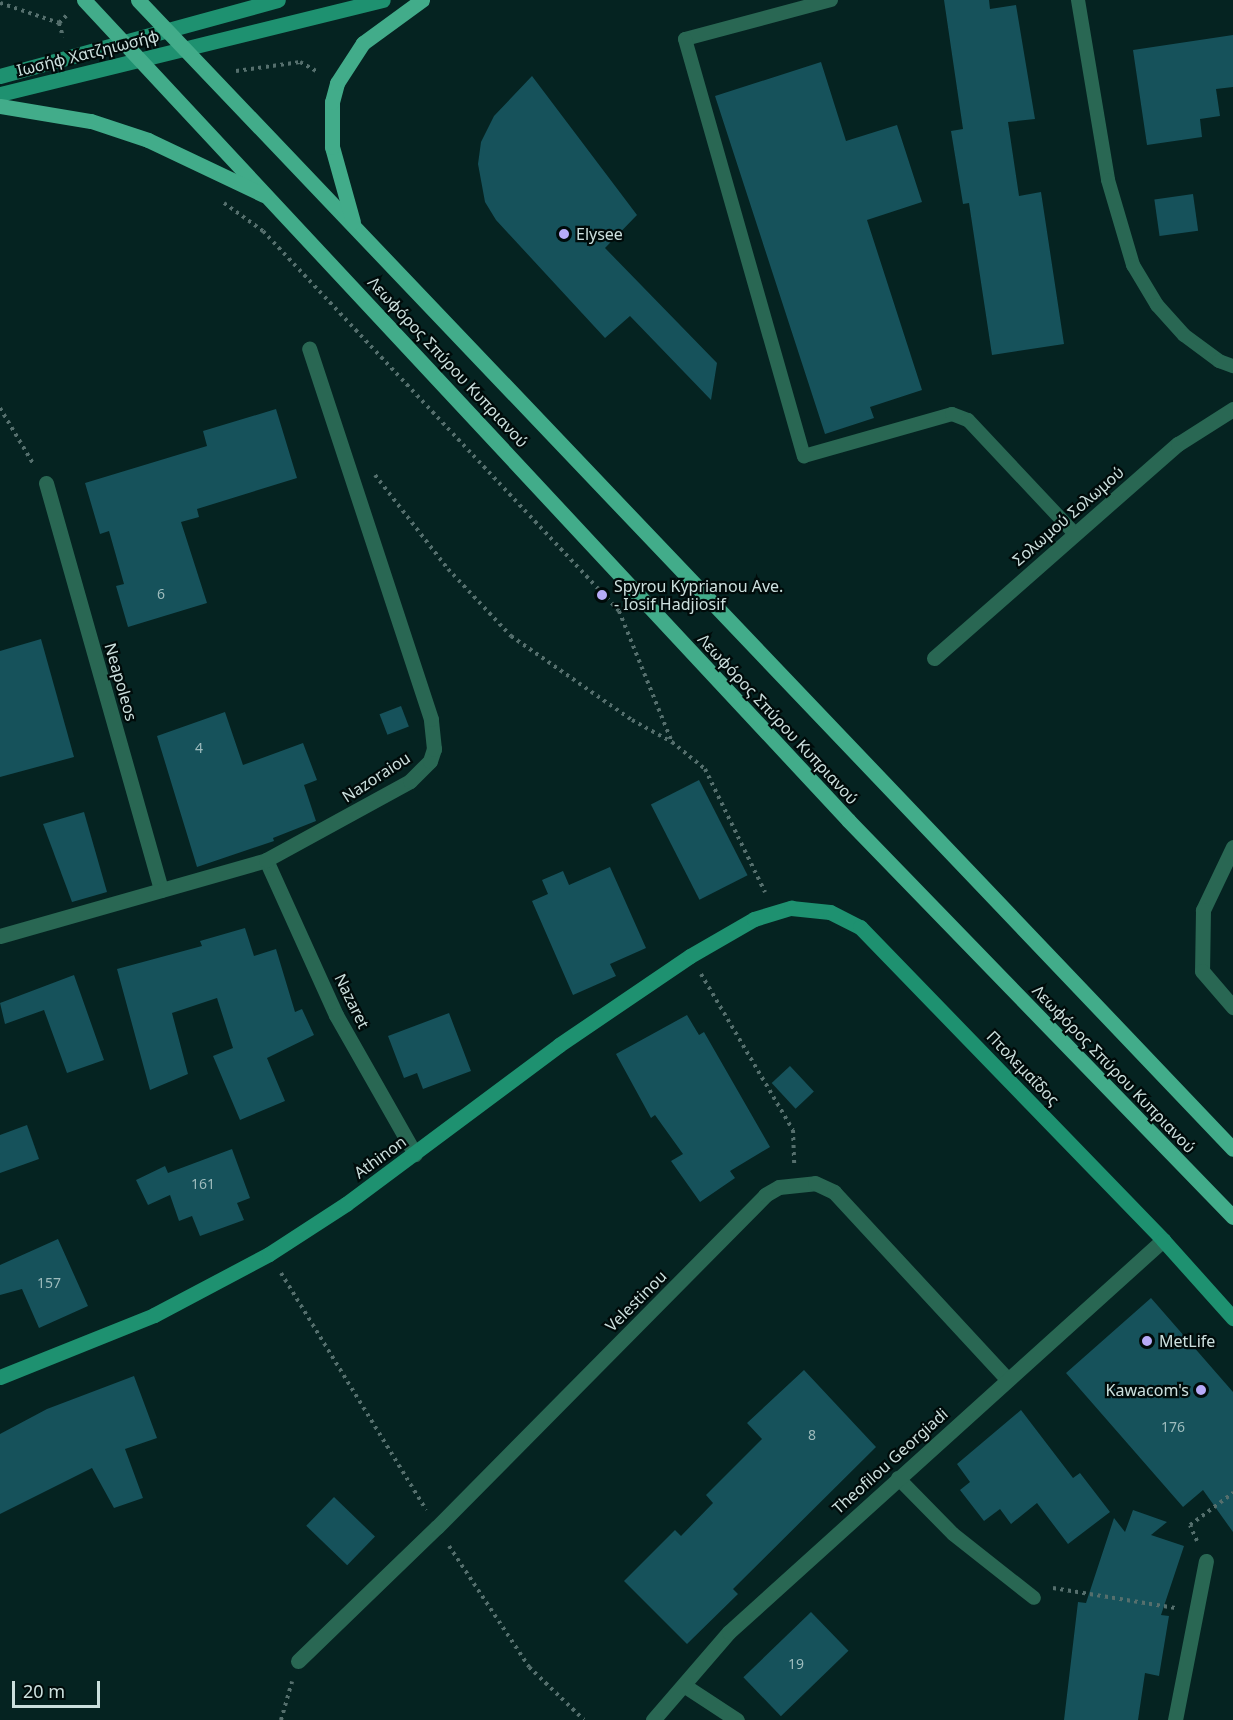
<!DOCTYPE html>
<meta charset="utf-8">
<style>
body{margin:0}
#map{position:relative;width:1233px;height:1720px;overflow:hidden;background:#052321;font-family:"Noto Sans",sans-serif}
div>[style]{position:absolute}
.building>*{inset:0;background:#16525b;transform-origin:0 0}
.path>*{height:4px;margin-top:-2px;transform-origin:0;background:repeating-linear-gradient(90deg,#556f6d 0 3px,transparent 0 7.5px)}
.lane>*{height:14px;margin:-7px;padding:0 7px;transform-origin:7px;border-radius:7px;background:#296753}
.street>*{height:15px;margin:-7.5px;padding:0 7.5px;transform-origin:7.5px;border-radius:7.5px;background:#296753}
.secondary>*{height:15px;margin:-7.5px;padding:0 7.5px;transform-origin:7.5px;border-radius:7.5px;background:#1e9170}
.primary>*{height:15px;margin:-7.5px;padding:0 7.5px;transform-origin:7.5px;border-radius:7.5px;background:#42ac8a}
.dots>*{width:16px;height:16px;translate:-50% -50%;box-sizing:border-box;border:3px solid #000b0a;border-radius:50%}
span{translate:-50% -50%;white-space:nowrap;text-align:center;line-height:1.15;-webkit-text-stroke:4.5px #000b0a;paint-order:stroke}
.number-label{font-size:14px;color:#9ebcbd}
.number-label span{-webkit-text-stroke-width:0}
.street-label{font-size:16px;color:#cce0de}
.poi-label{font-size:16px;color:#cce0de}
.left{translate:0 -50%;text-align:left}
.right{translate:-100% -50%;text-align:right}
.scale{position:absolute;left:12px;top:1681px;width:88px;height:27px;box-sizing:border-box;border:3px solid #cce0de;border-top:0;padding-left:8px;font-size:18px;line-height:21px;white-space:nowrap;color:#cce0de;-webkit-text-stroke:4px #000b0a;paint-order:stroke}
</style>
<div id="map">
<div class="building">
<div style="clip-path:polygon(944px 0,989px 0,990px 9px,1016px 5px,1035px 119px,1008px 122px,1019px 196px,1041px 192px,1064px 344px,992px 355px,969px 203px,963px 204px,951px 131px,963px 129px)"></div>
<div style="clip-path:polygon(1233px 35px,1233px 87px,1216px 89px,1220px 116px,1200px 119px,1202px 137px,1147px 145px,1133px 50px)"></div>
<div style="clip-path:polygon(821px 62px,846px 141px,897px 125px,922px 202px,867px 220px,922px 390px,870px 407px,874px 418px,825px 434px,715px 96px)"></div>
<div style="clip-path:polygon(532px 76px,637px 215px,605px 248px,717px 363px,711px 400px,630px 316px,605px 338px,496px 220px,485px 202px,478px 164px,481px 142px,494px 116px)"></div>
<div style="left:1193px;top:194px;width:37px;height:39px;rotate:82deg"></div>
<div style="clip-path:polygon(276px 409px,297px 478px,197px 509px,199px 517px,181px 522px,207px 603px,128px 627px,116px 586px,124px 584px,109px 531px,100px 534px,85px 483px,207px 446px,203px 431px)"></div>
<div style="clip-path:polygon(41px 639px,74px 757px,0 777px,0 651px)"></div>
<div style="left:401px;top:706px;width:22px;height:23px;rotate:69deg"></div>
<div style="clip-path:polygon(225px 712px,243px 765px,303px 743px,317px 780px,304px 785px,316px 821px,273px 838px,274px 841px,197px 867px,157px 736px)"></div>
<div style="left:699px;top:780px;width:107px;height:54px;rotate:63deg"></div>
<div style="clip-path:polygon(84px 812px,107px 892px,72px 902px,43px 824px)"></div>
<div style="clip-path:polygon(610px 867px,646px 948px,610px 964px,616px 976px,573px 995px,532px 901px,548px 894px,542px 880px,563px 871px,569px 885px)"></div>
<div style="clip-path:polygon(245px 928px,254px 956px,276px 949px,295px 1012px,302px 1009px,314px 1035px,267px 1058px,285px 1101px,240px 1120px,213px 1056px,233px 1048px,217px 998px,172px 1013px,188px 1074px,150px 1090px,117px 969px,202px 946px,200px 941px)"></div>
<div style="clip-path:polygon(74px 975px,104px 1060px,67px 1073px,44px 1010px,5px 1024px,0 1003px)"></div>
<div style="clip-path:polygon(449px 1013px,471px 1071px,423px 1089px,417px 1073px,404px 1078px,388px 1036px)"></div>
<div style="clip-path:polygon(687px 1015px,699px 1035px,704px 1032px,770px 1147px,730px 1171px,735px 1178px,700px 1202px,671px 1161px,683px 1154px,655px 1115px,651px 1118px,616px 1054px)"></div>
<div style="left:790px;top:1066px;width:35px;height:25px;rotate:47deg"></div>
<div style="clip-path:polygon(27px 1125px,39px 1159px,0 1173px,0 1135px)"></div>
<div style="clip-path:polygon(232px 1149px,250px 1198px,237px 1203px,244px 1220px,200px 1236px,192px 1216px,179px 1221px,170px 1195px,148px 1205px,136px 1180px,165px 1166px,168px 1173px)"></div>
<div style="clip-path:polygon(58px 1239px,88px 1306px,39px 1328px,22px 1289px,0 1295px,0 1265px)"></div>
<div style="clip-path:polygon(1151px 1298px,1233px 1392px,1233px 1532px,1203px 1490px,1183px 1507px,1066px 1373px)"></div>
<div style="clip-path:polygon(804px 1370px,876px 1447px,733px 1589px,738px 1594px,687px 1644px,624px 1581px,675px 1530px,681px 1536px,713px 1503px,706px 1495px,762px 1439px,747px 1423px)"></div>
<div style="clip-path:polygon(134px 1376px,157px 1438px,125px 1449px,143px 1498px,114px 1508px,92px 1468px,0 1514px,0 1434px,47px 1409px)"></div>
<div style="clip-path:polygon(1021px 1410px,1073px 1478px,1080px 1473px,1110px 1512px,1068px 1544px,1037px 1503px,1011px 1524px,1000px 1509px,984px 1521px,960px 1490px,970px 1482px,957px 1464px)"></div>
<div style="left:334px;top:1497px;width:57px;height:40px;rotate:44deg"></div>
<div style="clip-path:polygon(1133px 1510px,1167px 1522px,1151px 1535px,1184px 1546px,1161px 1615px,1169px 1616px,1159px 1676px,1145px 1673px,1138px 1720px,1064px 1720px,1078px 1602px,1086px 1603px,1114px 1518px,1125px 1532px)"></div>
<div style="left:811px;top:1612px;width:54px;height:94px;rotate:46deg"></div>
</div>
<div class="path">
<div style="left:0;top:3px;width:62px;rotate:18.7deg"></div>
<div style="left:59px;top:23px;width:11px;rotate:-45deg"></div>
<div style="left:59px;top:23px;width:15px;rotate:74deg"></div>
<div style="left:236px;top:71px;width:65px;rotate:-8deg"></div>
<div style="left:300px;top:62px;width:21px;rotate:29deg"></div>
<div style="left:224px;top:203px;width:48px;rotate:35.7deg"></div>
<div style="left:263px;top:231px;width:521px;rotate:46.87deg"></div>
<div style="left:619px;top:611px;width:141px;rotate:68deg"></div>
<div style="left:672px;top:742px;width:43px;rotate:39.3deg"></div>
<div style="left:705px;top:769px;width:137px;rotate:64deg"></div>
<div style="left:0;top:408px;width:66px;rotate:59.2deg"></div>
<div style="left:375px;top:475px;width:119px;rotate:52.2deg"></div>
<div style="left:448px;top:569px;width:92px;rotate:46.8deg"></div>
<div style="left:511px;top:636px;width:147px;rotate:34.8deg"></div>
<div style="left:632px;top:720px;width:46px;rotate:28.8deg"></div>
<div style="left:701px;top:974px;width:181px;rotate:59.5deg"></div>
<div style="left:793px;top:1130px;width:34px;rotate:88deg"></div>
<div style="left:281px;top:1273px;width:278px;rotate:58.5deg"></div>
<div style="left:1197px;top:1541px;width:17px;rotate:-114deg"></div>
<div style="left:1190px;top:1525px;width:54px;rotate:-36.7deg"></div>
<div style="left:449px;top:1546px;width:145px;rotate:56.5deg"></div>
<div style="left:529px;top:1667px;width:76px;rotate:43.9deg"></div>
<div style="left:1053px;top:1588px;width:124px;rotate:9.3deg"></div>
<div style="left:281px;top:1720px;width:40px;rotate:-74deg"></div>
</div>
<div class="lane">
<div style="left:831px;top:0;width:151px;rotate:165deg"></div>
<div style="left:685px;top:39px;width:434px;rotate:74.1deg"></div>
<div style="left:804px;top:456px;width:154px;rotate:-15.8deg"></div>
<div style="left:952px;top:414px;width:17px;rotate:21deg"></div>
<div style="left:968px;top:420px;width:155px;rotate:46.8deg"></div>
<div style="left:1078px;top:0;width:182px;rotate:80.5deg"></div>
<div style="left:1108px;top:180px;width:89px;rotate:73.6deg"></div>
<div style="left:1133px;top:265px;width:47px;rotate:59deg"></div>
<div style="left:1157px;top:305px;width:40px;rotate:48deg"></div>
<div style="left:1184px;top:335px;width:44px;rotate:36.6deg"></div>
<div style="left:1219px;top:361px;width:15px;rotate:20deg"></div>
<div style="left:898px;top:1478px;width:78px;rotate:45.5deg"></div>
<div style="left:953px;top:1534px;width:103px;rotate:38.3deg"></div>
</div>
<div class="street">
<div style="left:46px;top:483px;width:423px;rotate:74.2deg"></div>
<div style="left:934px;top:658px;width:325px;rotate:-41.3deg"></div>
<div style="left:1178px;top:444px;width:65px;rotate:-32.5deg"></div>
<div style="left:1233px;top:847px;width:70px;rotate:115.5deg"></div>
<div style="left:1203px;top:910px;width:61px;rotate:90.9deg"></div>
<div style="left:1202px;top:971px;width:48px;rotate:49.3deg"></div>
<div style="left:266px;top:860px;width:170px;rotate:65.7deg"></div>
<div style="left:336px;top:1015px;width:160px;rotate:60.4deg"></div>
<div style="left:0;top:936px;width:277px;rotate:-15.9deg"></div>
<div style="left:266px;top:860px;width:164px;rotate:-28.7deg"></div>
<div style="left:410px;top:781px;width:28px;rotate:-45deg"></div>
<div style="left:430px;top:761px;width:13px;rotate:-72deg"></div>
<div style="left:434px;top:749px;width:30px;rotate:-96deg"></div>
<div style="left:431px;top:719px;width:390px;rotate:-108.2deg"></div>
<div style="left:298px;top:1661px;width:193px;rotate:-44deg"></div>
<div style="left:437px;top:1527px;width:467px;rotate:-45.3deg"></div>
<div style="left:765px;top:1195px;width:16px;rotate:-30deg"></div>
<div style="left:779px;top:1187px;width:36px;rotate:-6deg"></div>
<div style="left:815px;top:1183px;width:21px;rotate:25deg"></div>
<div style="left:834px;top:1192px;width:255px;rotate:47.2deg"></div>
<div style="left:685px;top:1686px;width:62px;rotate:33.2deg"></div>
<div style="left:653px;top:1720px;width:116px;rotate:-49.2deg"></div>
<div style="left:729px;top:1632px;width:585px;rotate:-42.09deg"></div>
<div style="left:1175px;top:1720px;width:162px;rotate:-79deg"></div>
</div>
<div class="secondary">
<div style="left:0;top:76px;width:288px;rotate:-15.3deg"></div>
<div style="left:0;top:94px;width:394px;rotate:-13.8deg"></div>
<div style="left:0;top:1377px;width:166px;rotate:-21.9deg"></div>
<div style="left:154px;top:1315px;width:130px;rotate:-27.9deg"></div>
<div style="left:269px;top:1254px;width:92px;rotate:-33deg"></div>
<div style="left:346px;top:1204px;width:266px;rotate:-36.7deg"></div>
<div style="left:559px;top:1045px;width:158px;rotate:-34.2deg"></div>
<div style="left:690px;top:956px;width:74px;rotate:-30deg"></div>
<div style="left:754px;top:919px;width:39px;rotate:-17deg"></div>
<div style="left:791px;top:908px;width:39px;rotate:6deg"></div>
<div style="left:830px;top:912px;width:34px;rotate:27deg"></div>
<div style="left:860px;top:927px;width:436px;rotate:45.9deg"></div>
<div style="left:1163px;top:1240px;width:105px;rotate:48.1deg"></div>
</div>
<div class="primary">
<div style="left:84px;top:0;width:1121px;rotate:47.02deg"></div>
<div style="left:848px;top:820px;width:553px;rotate:45.88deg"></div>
<div style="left:138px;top:0;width:1587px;rotate:46.38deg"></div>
<div style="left:0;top:106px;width:92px;rotate:9.4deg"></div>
<div style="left:91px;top:121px;width:60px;rotate:18.4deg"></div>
<div style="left:148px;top:140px;width:128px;rotate:25.4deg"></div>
<div style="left:353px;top:222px;width:78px;rotate:-105.6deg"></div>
<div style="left:332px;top:147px;width:45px;rotate:-90deg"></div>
<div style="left:332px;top:102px;width:20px;rotate:-75deg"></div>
<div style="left:337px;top:83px;width:48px;rotate:-57deg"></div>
<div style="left:363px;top:43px;width:73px;rotate:-36.1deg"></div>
</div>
<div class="dots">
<div style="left:564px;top:234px;background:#b7abf8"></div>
<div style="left:602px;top:595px;background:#b7abf8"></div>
<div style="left:1147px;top:1341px;background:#b7abf8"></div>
<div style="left:1201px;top:1390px;background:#b7abf8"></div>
</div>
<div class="number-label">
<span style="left:161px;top:594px">6</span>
<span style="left:199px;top:748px">4</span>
<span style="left:203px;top:1184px">161</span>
<span style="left:49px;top:1283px">157</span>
<span style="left:1173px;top:1427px">176</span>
<span style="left:812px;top:1435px">8</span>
<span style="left:796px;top:1664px">19</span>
</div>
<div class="street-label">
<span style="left:88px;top:53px;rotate:-14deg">Ιωσήφ Χατζηιωσήφ</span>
<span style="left:448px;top:362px;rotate:47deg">Λεωφόρος Σπύρου Κυπριανού</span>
<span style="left:1068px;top:516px;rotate:-41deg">Σολωμού Σολωμού</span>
<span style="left:121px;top:682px;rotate:74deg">Neapoleos</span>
<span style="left:778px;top:719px;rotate:47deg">Λεωφόρος Σπύρου Κυπριανού</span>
<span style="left:376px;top:777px;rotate:-33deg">Nazoraiou</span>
<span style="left:352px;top:1001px;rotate:64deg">Nazaret</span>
<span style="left:1023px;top:1068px;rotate:46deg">Πτολεμαΐδος</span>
<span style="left:1114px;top:1069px;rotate:46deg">Λεωφόρος Σπύρου Κυπριανού</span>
<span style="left:380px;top:1157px;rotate:-36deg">Athinon</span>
<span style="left:636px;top:1301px;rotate:-45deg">Velestinou</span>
<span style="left:890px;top:1461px;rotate:-42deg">Theofilou Georgiadi</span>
</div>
<div class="poi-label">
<span class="left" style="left:576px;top:234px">Elysee</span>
<span class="left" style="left:614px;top:595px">Spyrou Kyprianou Ave.<br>- Iosif Hadjiosif</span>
<span class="left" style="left:1159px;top:1341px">MetLife</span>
<span class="right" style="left:1189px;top:1390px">Kawacom's</span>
</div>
<div class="scale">20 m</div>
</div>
